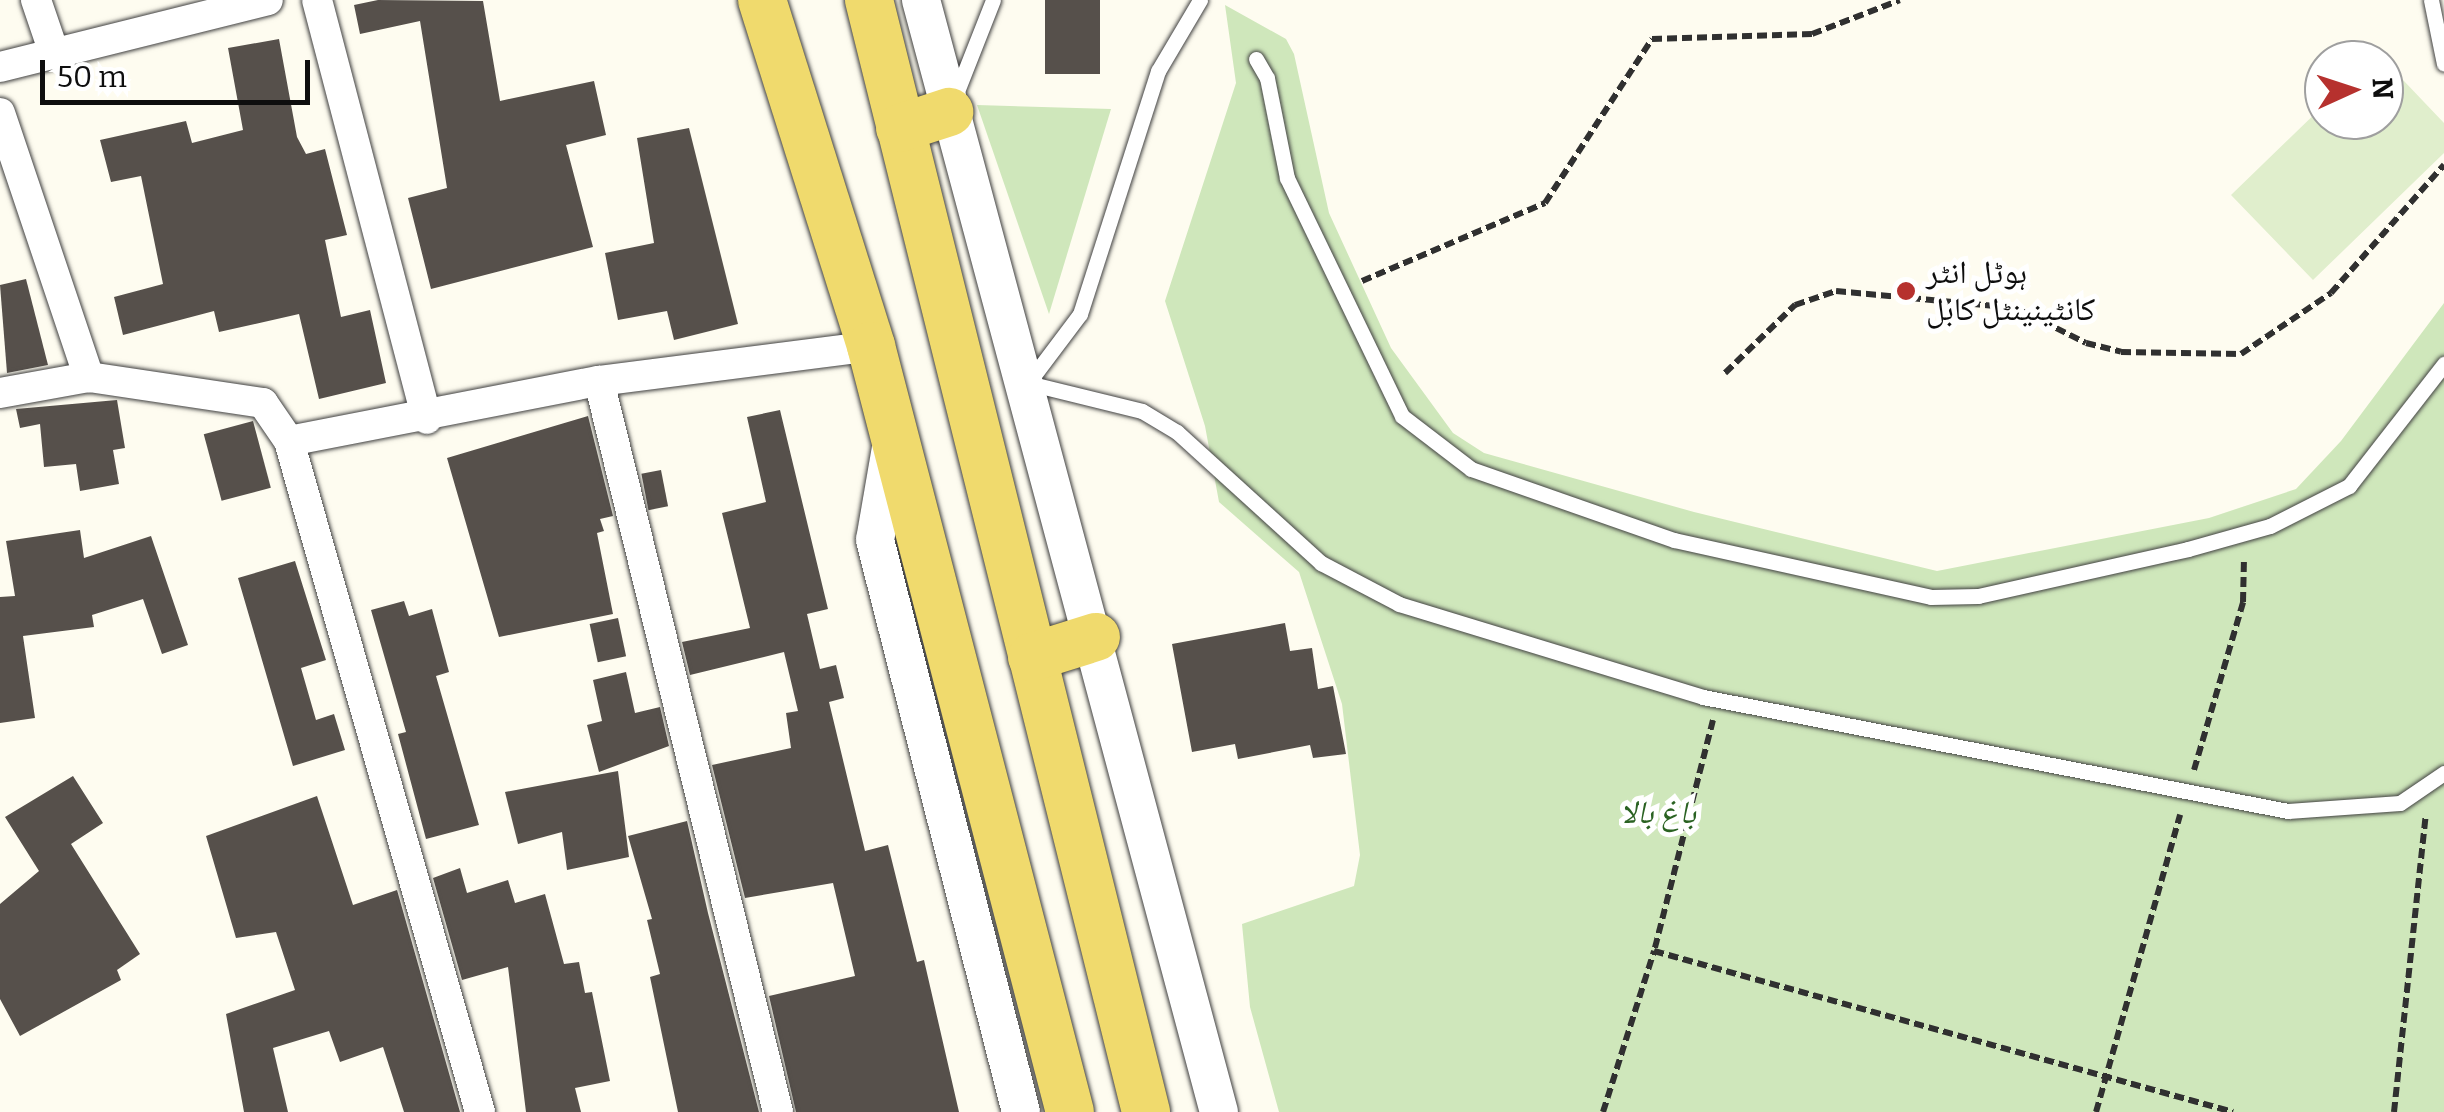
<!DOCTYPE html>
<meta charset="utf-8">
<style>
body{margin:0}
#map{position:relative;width:2444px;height:1112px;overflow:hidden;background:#fefcf0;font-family:Bitter,"Noto Naskh Arabic",serif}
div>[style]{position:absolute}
.green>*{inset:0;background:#cfe7bb}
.pitch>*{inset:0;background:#e0eecc}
.building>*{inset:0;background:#56504b;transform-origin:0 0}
.path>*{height:6px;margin-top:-3px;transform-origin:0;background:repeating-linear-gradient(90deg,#303030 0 10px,transparent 0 15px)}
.roads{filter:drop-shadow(0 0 2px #414141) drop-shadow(0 0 2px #414141)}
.service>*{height:15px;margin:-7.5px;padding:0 7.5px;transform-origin:7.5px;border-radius:7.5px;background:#fff}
.minor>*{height:30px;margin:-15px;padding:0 15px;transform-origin:15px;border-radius:15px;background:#fff}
.tertiary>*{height:38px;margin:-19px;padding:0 19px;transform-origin:19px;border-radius:19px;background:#fff}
.primary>*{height:48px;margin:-24px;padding:0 24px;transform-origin:24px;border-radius:24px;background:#f0da6d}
.dots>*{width:28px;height:28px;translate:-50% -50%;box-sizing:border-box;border:5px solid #fff;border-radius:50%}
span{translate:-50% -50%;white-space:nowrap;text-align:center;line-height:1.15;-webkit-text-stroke:10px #fff;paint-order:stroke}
.poi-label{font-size:32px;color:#0e0e0e}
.left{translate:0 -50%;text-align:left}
.park-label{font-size:32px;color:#2a6222;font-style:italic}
.north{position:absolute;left:2304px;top:40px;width:100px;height:100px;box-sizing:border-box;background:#fff;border:2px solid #9f9f9f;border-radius:50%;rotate:87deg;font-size:28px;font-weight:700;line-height:40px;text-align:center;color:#0e0e0e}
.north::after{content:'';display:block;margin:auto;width:35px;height:45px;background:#b6312e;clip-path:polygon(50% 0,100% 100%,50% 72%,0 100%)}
.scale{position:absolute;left:40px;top:60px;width:270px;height:45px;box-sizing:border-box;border:5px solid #0e0e0e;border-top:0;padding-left:12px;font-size:30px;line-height:35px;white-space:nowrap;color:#0e0e0e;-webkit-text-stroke:8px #fff;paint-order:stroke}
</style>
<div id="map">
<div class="green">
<div style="clip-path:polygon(1225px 5px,1286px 39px,1294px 54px,1329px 213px,1391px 348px,1453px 433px,1484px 453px,1694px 512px,1937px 571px,2209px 518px,2296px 489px,2341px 441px,2444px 303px,2444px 1112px,1279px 1112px,1250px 1007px,1242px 924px,1354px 886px,1360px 855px,1342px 704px,1299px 572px,1219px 502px,1205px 426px,1165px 301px,1236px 83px)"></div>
<div style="clip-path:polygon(977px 105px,1111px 109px,1049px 314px)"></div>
</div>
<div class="pitch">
<div style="clip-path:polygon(2384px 60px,2444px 123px,2444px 153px,2313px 280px,2231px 195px,2324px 105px,2324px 120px,2384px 120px)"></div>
</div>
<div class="building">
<div style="clip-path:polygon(378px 0,483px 1px,500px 101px,594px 81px,606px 135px,566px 145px,593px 247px,431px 289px,408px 198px,447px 188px,420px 21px,360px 34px,354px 5px)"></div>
<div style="left:1045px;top:0;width:55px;height:74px"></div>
<div style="clip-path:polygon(279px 39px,297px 137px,306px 154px,325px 149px,347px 235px,325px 240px,341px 317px,370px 310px,386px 383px,319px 399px,299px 314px,219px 332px,214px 311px,123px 335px,114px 297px,163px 284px,141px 176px,111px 182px,100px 140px,186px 121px,192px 143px,243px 130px,228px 48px)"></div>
<div style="clip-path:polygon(689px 128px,738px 324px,674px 340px,667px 311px,618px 320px,605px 253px,654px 243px,637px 138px)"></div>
<div style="clip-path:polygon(26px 279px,48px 365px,7px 373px,0 285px)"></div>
<div style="clip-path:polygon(117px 400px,125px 448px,113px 450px,119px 484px,80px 491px,76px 464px,44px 467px,40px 424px,20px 428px,16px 409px)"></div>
<div style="clip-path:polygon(780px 410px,828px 609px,807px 614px,820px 669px,836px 665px,844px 698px,829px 702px,865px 851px,888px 845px,917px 962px,924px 960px,959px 1112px,796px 1112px,769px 996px,855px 976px,833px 883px,745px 898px,712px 765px,791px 748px,786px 713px,798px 711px,784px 652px,690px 675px,682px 642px,750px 628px,722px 513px,766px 502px,747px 417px)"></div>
<div style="clip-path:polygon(588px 416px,613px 516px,600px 519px,604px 531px,597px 533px,613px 614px,499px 637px,447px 458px)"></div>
<div style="left:253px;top:421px;width:69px;height:51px;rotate:75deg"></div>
<div style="left:661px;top:470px;width:37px;height:20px;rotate:79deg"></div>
<div style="clip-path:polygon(80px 530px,84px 558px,151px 536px,188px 645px,162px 654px,143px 599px,92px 615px,94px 627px,23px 636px,35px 718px,0 723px,0 597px,15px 596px,6px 541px)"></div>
<div style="clip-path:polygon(295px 561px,326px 660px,301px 668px,316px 720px,334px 714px,345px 750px,293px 766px,238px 578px)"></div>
<div style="clip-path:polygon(404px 601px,409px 616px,432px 609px,449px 672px,436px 676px,479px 825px,426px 839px,398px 734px,406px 732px,371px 610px)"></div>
<div style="left:618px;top:618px;width:39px;height:29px;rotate:78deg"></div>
<div style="clip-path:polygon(1285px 623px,1290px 651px,1312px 648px,1318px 689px,1333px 686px,1346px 754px,1313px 758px,1310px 745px,1238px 759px,1235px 744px,1192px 752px,1172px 644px)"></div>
<div style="clip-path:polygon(626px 672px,635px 713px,660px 707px,669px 746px,599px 772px,587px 725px,602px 721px,593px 680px)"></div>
<div style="clip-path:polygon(618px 771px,629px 857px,567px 870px,562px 832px,518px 844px,505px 792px)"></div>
<div style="clip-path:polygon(73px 776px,103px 823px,71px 844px,140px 954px,117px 970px,121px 980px,20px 1036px,0 999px,0 904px,39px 871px,5px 817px)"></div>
<div style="clip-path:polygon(317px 796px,353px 905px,397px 890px,460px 1112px,404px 1112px,383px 1047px,340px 1062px,329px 1031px,273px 1048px,288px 1112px,244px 1112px,226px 1014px,295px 990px,276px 932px,236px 938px,206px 836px)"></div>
<div style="clip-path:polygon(687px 821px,708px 913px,759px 1112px,678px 1112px,650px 977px,660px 974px,647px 920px,652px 919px,628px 836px)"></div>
<div style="clip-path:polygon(460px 868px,467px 893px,508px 880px,515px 903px,545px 894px,564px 964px,579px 962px,585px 993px,592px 992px,610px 1081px,575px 1088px,581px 1112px,526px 1112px,508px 967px,462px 980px,433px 878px)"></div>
</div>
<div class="path">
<div style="left:1362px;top:281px;width:199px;rotate:-23.1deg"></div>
<div style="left:1545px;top:203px;width:196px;rotate:-56.9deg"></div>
<div style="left:1652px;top:39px;width:160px;rotate:-1.8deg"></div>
<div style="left:1812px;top:34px;width:94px;rotate:-21.1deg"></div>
<div style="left:1725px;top:373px;width:98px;rotate:-44.2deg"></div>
<div style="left:1795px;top:305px;width:43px;rotate:-18.9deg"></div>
<div style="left:1836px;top:291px;width:181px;rotate:5.4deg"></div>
<div style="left:2016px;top:308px;width:78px;rotate:26.6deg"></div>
<div style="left:2086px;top:343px;width:36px;rotate:14deg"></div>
<div style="left:2121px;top:352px;width:120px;rotate:1deg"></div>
<div style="left:2241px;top:354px;width:109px;rotate:-34.1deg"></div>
<div style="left:2331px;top:293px;width:171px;rotate:-48.6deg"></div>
<div style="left:1713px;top:720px;width:238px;rotate:104.3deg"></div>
<div style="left:1654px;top:951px;width:601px;rotate:15.54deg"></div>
<div style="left:2194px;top:770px;width:175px;rotate:-73.7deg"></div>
<div style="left:2243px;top:602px;width:43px;rotate:-88.7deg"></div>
<div style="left:1603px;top:1112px;width:169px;rotate:-72.4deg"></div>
<div style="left:2096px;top:1112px;width:309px;rotate:-74.2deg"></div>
<div style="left:2394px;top:1112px;width:299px;rotate:-83.9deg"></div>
</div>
<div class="roads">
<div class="service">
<div style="left:1200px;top:0;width:82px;rotate:120.6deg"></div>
<div style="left:1158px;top:71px;width:255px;rotate:107.8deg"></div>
<div style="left:1080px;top:314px;width:86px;rotate:127deg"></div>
<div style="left:1028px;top:383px;width:117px;rotate:13.8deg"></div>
<div style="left:1142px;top:411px;width:41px;rotate:31deg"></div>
<div style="left:1177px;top:432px;width:195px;rotate:42.3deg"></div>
<div style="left:1321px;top:563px;width:88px;rotate:27.7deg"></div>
<div style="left:1399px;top:604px;width:318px;rotate:17deg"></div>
<div style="left:1703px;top:697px;width:596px;rotate:11.03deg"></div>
<div style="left:2288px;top:811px;width:112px;rotate:-4.1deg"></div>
<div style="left:2400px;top:803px;width:53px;rotate:-34.3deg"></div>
<div style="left:2431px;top:0;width:65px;rotate:78.5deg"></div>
<div style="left:1256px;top:59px;width:22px;rotate:60deg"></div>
<div style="left:1267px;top:78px;width:102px;rotate:78.7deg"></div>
<div style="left:1287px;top:178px;width:264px;rotate:64.2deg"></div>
<div style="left:1402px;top:416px;width:87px;rotate:37.5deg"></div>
<div style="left:1471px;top:469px;width:215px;rotate:19.3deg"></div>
<div style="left:1674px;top:540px;width:263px;rotate:12.5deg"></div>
<div style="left:1931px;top:597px;width:47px;rotate:-1.2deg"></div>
<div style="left:1978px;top:596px;width:215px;rotate:-12.6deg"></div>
<div style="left:2188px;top:549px;width:85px;rotate:-15.7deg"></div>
<div style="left:2270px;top:526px;width:89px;rotate:-26.9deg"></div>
<div style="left:2349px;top:486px;width:155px;rotate:-52.1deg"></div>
<div style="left:954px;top:99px;width:106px;rotate:-68.5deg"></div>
</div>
<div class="minor">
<div style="left:36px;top:0;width:53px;rotate:71.2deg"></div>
<div style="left:317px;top:0;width:433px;rotate:75.3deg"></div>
<div style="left:0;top:67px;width:276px;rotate:-14deg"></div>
<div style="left:0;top:113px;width:279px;rotate:71.4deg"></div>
<div style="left:599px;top:381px;width:753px;rotate:76.24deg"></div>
<div style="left:0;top:393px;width:90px;rotate:-10.2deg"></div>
<div style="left:89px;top:377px;width:176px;rotate:8.5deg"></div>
<div style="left:263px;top:403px;width:46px;rotate:55.6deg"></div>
<div style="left:289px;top:441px;width:316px;rotate:-11deg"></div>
<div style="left:599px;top:381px;width:274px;rotate:-7.3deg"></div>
<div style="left:289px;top:441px;width:698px;rotate:74.11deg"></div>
</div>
<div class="tertiary">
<div style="left:921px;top:0;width:1151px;rotate:75deg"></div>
<div style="left:892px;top:442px;width:99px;rotate:99.8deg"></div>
<div style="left:875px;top:540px;width:590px;rotate:75.68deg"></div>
</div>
<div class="primary">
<div style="left:762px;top:0;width:363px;rotate:72.5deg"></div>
<div style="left:871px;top:346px;width:791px;rotate:75.44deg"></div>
<div style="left:869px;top:0;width:1146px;rotate:76.01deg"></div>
<div style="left:900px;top:128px;width:52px;rotate:-18.1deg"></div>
<div style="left:1032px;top:657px;width:67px;rotate:-17.4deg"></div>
</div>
</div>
<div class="dots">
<div style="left:1906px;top:291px;background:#b6312e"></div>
</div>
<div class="poi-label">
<span class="left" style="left:1926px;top:291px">ہوٹل انٹر<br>کانٹینینٹل کابل</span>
</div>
<div class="park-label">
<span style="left:1658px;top:812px">باغ بالا</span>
</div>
<div class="north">N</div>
<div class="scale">50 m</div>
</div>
